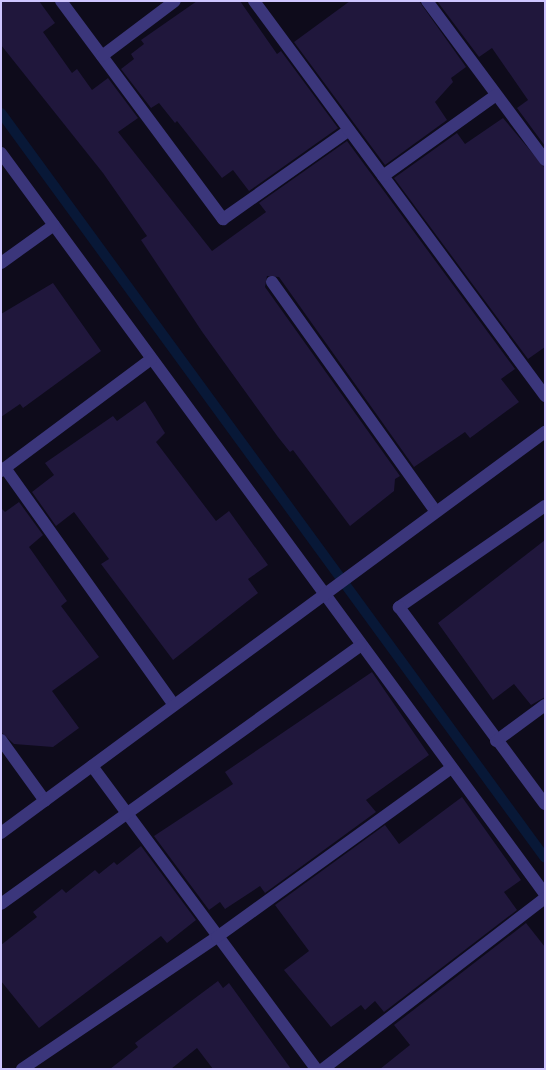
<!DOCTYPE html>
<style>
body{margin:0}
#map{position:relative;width:546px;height:1070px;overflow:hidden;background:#0e0b1b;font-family:Mulish,sans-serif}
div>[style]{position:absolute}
.stream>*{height:10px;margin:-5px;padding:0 5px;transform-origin:5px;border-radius:5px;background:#081837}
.building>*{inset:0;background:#20173c}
.service>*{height:12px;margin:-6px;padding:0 6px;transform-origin:6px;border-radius:6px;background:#3b367b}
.minor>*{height:12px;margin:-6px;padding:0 6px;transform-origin:6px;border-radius:6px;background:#3b367b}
.tertiary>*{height:12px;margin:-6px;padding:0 6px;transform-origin:6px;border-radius:6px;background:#3b367b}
span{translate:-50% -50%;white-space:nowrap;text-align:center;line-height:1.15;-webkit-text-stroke:5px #0e0b1b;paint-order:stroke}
.frame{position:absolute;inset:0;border:2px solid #cec5ff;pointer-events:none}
</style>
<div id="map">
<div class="stream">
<div style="left:1px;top:113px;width:922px;rotate:53.86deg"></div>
</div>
<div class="building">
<div style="clip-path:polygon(1px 1px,39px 1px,55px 23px,43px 32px,72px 73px,77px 69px,92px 90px,108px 78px,138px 118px,118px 132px,212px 251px,266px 212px,259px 203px,347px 141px,515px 369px,501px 379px,519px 402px,470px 438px,465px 432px,414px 467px,279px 277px,267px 276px,265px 287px,400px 476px,395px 479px,394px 491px,350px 526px,293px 450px,290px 452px,278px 437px,203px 333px,141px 240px,147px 236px,103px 173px,1px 45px)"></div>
<div style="clip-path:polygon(197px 1px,240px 1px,277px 54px,281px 51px,338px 128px,249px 191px,233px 170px,222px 178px,177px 121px,175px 123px,159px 103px,151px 108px,121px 69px,134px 59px,131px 54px,144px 44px,141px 40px)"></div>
<div style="clip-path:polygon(350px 1px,419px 1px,466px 67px,451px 78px,453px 82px,435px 102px,447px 120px,385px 165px,294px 42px)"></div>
<div style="clip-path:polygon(437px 1px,545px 1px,545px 146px,517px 108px,528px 100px,492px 48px,479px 57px)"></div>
<div style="clip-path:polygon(503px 118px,545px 168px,545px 347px,528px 359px,394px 178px,457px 133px,465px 144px)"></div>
<div style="clip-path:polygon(53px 283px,101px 351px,23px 408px,20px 404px,1px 417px,1px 314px)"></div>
<div style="clip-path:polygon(145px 401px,165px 433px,156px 442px,216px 521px,229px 511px,268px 565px,248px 579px,258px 593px,173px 660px,101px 564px,109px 559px,74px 512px,56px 526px,32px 492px,54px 475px,45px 463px,113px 416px,117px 421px)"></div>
<div style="clip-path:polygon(19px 502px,43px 535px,29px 547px,67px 601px,61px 606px,99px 657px,52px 691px,79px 728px,53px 747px,14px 744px,1px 732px,1px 508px,5px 512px)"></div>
<div style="clip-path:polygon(545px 540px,545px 697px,531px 705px,514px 684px,493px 700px,438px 623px)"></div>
<div style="clip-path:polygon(372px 672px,429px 755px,366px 800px,376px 812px,265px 893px,260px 886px,225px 909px,220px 902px,209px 910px,154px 836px,233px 784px,225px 772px)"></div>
<div style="clip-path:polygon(462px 797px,521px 880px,504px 892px,517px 910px,384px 1012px,375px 1001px,365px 1010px,361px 1005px,331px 1027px,284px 970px,309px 951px,275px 905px,385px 825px,399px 844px)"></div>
<div style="clip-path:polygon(141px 846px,196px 920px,167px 943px,161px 936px,39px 1028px,1px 981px,1px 945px,37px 917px,33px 912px,62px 889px,66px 893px,95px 870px,99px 874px,114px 862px,117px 865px)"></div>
<div style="clip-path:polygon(526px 923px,545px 947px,545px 1069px,380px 1069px,410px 1045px,394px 1025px)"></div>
<div style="clip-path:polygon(218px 981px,223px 988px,229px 983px,291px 1069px,213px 1069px,197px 1048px,171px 1069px,110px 1069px,138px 1047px,135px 1043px)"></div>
</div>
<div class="service">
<div style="left:5px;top:468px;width:291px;rotate:54.5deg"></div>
</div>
<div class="minor">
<div style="left:61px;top:1px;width:272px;rotate:53.4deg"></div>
<div style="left:223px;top:219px;width:154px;rotate:-35.2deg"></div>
<div style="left:254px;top:1px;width:491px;rotate:53.6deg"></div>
<div style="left:427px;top:1px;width:198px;rotate:53.4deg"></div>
<div style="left:102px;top:56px;width:91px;rotate:-37deg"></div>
<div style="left:1px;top:153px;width:919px;rotate:53.72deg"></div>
<div style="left:383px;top:176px;width:139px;rotate:-35.6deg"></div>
<div style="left:1px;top:263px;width:65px;rotate:-35.6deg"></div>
<div style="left:272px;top:282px;width:282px;rotate:54.5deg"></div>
<div style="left:1px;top:471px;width:187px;rotate:-36.7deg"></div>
<div style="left:545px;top:506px;width:178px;rotate:145.3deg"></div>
<div style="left:399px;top:607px;width:245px;rotate:53.5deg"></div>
<div style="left:1px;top:740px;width:75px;rotate:54.2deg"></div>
<div style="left:496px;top:741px;width:61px;rotate:-36.3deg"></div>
<div style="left:92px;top:766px;width:377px;rotate:53.5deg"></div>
<div style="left:1px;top:904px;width:443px;rotate:-35.7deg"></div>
<div style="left:22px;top:1069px;width:235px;rotate:-34.1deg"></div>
<div style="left:217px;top:937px;width:289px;rotate:-35.8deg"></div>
<div style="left:323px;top:1069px;width:280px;rotate:-37.6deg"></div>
</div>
<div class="tertiary">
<div style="left:1px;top:833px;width:676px;rotate:-36.4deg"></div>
</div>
<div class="frame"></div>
</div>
